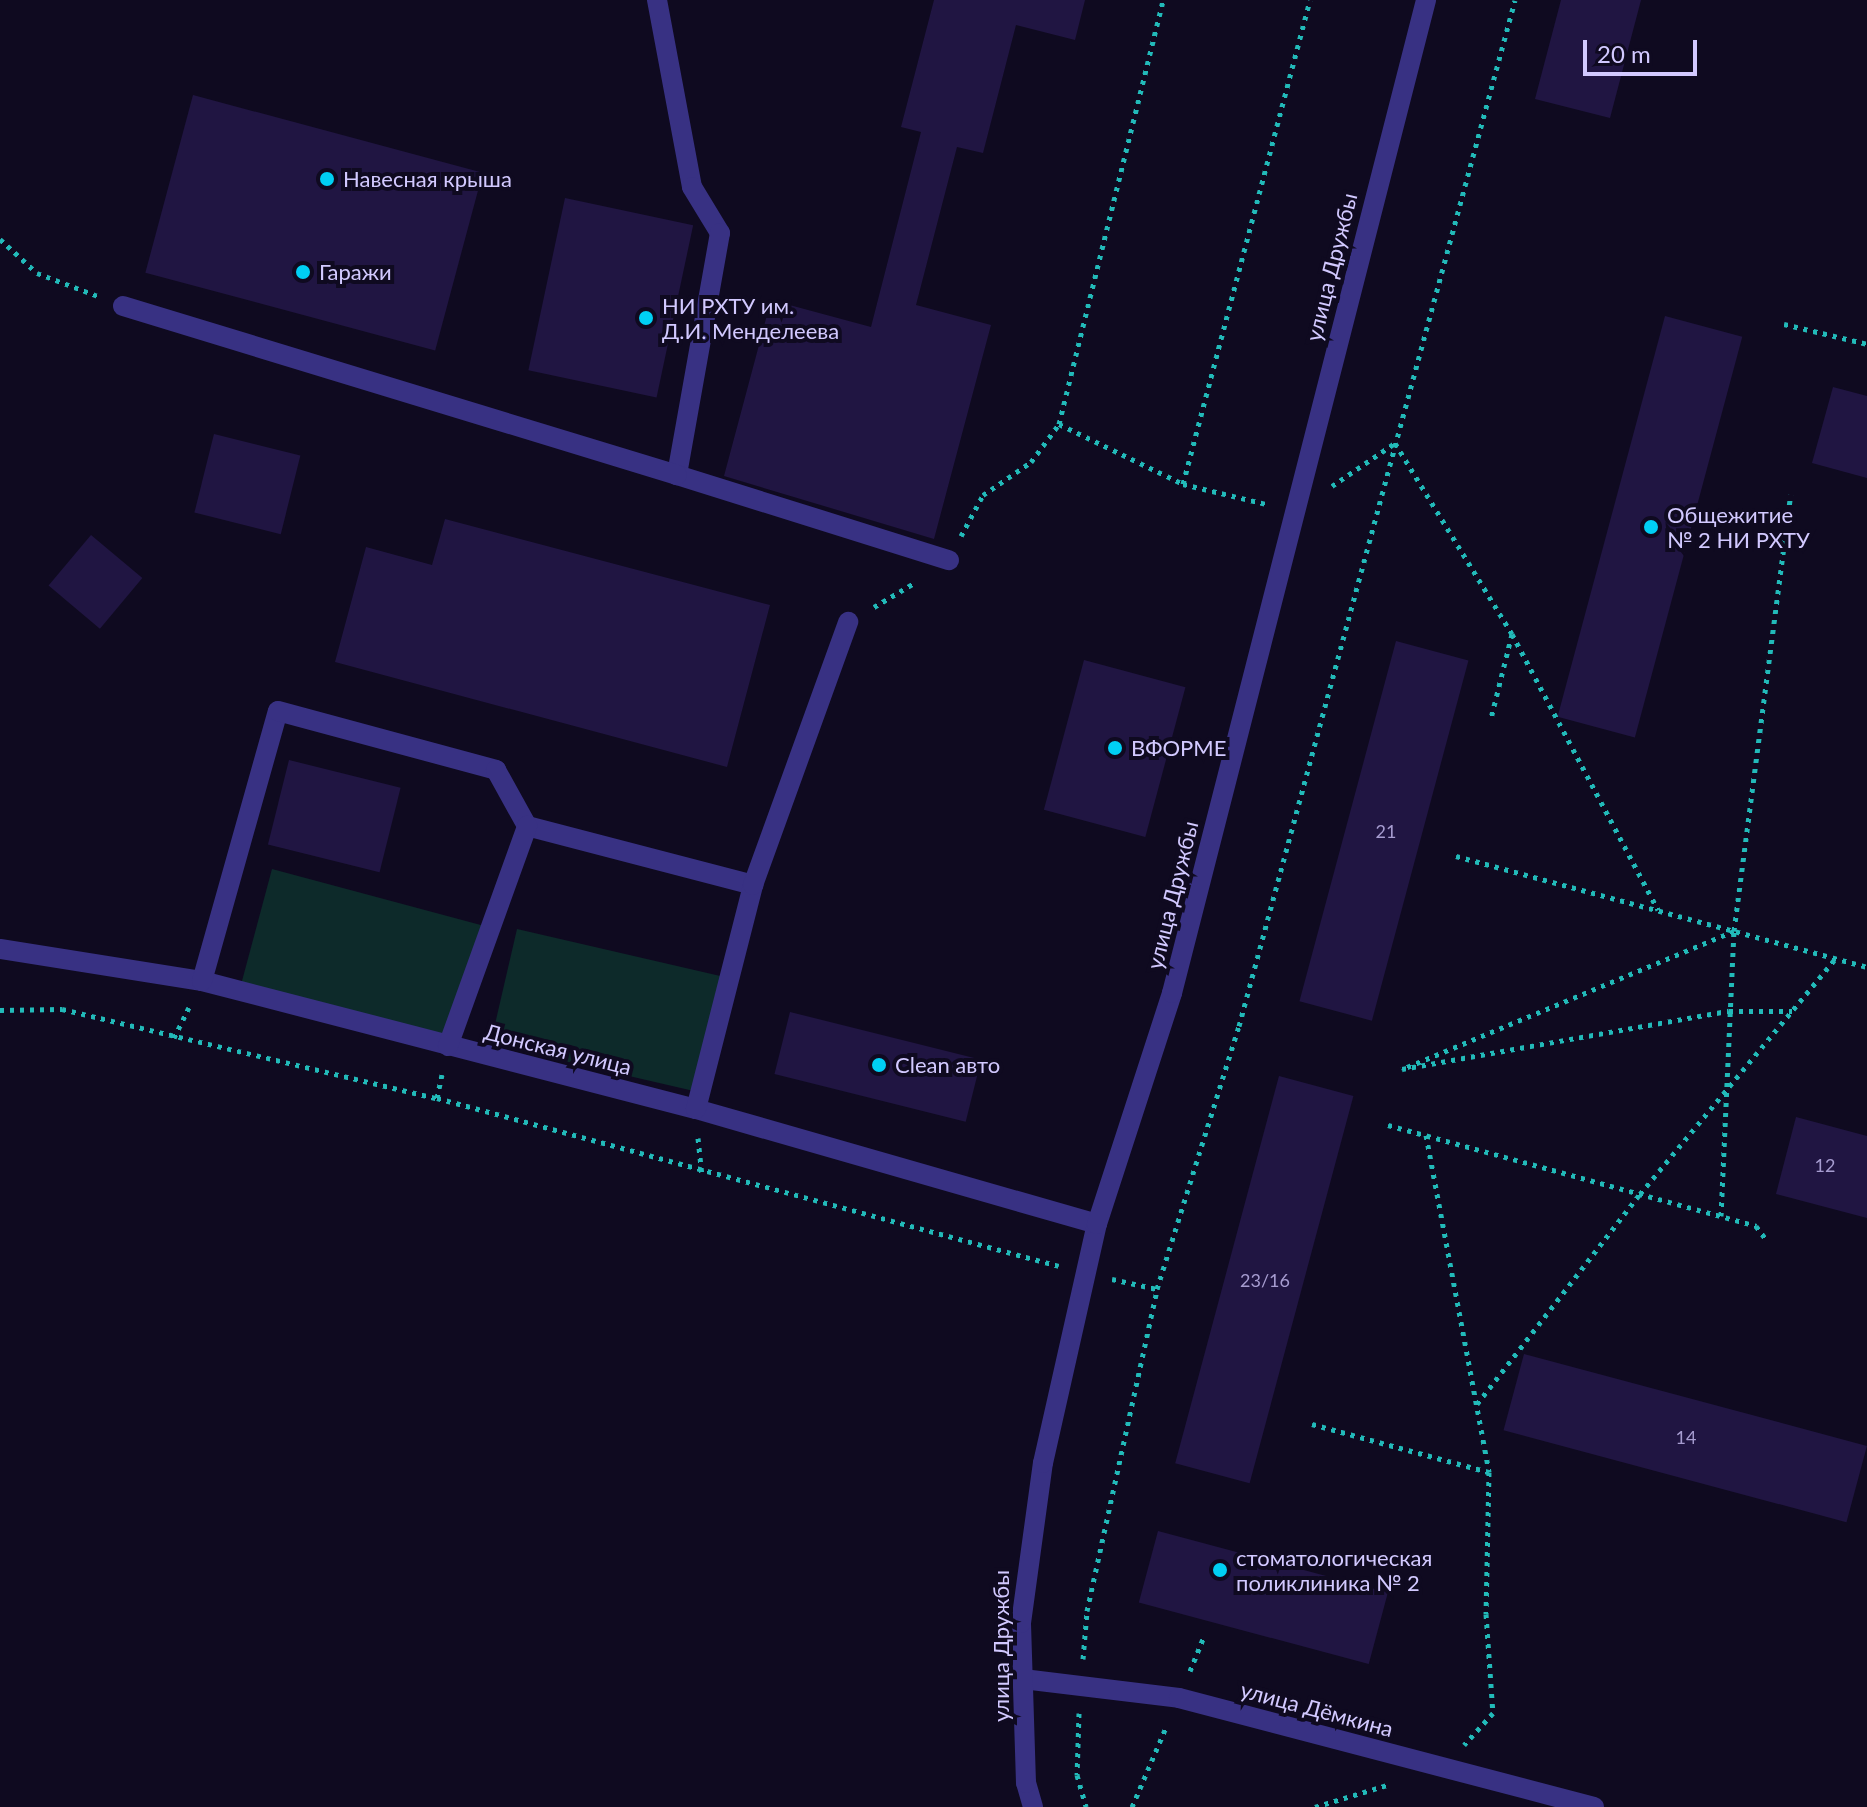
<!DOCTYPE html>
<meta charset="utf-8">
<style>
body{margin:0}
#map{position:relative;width:1867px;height:1807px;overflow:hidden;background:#0f0a20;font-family:Lato,sans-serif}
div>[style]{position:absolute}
.green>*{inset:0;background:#0d2a2a;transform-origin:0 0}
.building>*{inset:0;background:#201542;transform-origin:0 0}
.path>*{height:5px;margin-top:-2.5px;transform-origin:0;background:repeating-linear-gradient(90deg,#22bab9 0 4px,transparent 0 10px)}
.minor>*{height:20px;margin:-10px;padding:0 10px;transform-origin:10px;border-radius:10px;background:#383183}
.dots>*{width:22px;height:22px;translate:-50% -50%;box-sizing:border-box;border:4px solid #0f0a20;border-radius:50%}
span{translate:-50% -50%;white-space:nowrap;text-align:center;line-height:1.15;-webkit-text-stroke:8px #0f0a20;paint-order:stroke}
.number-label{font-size:18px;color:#a69cd0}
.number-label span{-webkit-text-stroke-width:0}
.poi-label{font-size:22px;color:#d2c9ff}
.left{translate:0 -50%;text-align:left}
.street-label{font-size:22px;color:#d2c9ff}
.scale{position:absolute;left:1583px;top:40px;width:114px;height:36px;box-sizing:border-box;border:4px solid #d2c9ff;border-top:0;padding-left:10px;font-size:24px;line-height:28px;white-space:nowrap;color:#d2c9ff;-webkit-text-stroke:6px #0f0a20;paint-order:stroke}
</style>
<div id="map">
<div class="green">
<div style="left:272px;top:869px;width:219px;height:119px;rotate:15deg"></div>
<div style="left:517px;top:929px;width:222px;height:118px;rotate:13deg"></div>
</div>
<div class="building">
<div style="clip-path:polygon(934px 0,1085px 0,1075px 40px,1016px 25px,983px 153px,957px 147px,916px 305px,991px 325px,934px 539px,724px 476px,771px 300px,871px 327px,921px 132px,901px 127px)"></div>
<div style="clip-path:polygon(1561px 0,1641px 0,1610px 118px,1535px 99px)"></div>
<div style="left:193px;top:95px;width:300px;height:184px;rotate:15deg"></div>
<div style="left:565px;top:198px;width:131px;height:176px;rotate:12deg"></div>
<div style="left:1665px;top:316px;width:80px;height:415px;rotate:15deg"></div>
<div style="clip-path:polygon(1833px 387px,1867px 396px,1867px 478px,1812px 463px)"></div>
<div style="left:214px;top:434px;width:89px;height:81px;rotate:14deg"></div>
<div style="clip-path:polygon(445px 519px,770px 605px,727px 767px,335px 662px,366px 547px,432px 565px)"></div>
<div style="left:91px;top:535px;width:67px;height:66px;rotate:40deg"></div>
<div style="left:1396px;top:641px;width:75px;height:373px;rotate:15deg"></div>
<div style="left:1084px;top:660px;width:105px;height:155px;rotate:15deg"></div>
<div style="left:289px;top:760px;width:115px;height:87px;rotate:14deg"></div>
<div style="left:790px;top:1012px;width:197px;height:64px;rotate:14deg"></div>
<div style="left:1279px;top:1076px;width:77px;height:401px;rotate:15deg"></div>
<div style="clip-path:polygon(1796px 1117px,1867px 1136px,1867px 1218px,1776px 1194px)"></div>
<div style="left:1524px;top:1354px;width:355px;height:79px;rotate:15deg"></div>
<div style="left:1158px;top:1531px;width:238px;height:74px;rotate:15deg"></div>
</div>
<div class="path">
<div style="left:0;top:239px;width:50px;rotate:42.6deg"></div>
<div style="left:37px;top:273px;width:65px;rotate:20.7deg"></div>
<div style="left:1784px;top:324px;width:85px;rotate:13.5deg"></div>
<div style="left:1059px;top:424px;width:138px;rotate:25.8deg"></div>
<div style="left:1183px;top:484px;width:85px;rotate:13.5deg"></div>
<div style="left:1183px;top:484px;width:500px;rotate:-75.3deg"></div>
<div style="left:1332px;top:486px;width:76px;rotate:-34.3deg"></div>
<div style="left:1395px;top:443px;width:224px;rotate:58.5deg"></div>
<div style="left:1512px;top:634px;width:87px;rotate:104deg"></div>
<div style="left:961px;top:536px;width:47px;rotate:-61.8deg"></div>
<div style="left:983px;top:495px;width:58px;rotate:-34.5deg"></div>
<div style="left:1031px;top:462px;width:47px;rotate:-53.6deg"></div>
<div style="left:1059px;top:424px;width:437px;rotate:-76.2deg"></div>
<div style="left:874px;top:607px;width:49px;rotate:-30.8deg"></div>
<div style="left:1512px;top:634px;width:312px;rotate:62.1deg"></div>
<div style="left:1456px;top:856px;width:426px;rotate:15.1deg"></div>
<div style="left:1734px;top:931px;width:360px;rotate:157.4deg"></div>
<div style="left:1402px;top:1069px;width:332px;rotate:-10.1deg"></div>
<div style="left:1729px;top:1011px;width:63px"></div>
<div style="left:0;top:1010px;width:62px;rotate:-0.9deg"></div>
<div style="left:62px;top:1009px;width:385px;rotate:13.4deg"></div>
<div style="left:437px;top:1098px;width:644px;rotate:15.11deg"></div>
<div style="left:174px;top:1038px;width:34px;rotate:-64deg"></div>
<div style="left:437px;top:1098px;width:24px;rotate:-78deg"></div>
<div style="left:1388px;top:1125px;width:382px;rotate:15.3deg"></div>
<div style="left:1756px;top:1226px;width:15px;rotate:53deg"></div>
<div style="left:1426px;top:1135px;width:343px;rotate:79.4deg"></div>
<div style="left:1489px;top:1472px;width:142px;rotate:91.2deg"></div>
<div style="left:1486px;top:1614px;width:99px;rotate:86deg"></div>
<div style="left:1493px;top:1713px;width:43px;rotate:132.2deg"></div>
<div style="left:698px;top:1138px;width:36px;rotate:84deg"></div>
<div style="left:1721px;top:1216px;width:285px;rotate:-87.4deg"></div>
<div style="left:1734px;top:931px;width:440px;rotate:-82.6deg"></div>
<div style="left:1112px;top:1279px;width:46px;rotate:12.5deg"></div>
<div style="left:1477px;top:1404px;width:266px;rotate:-52.2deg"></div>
<div style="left:1640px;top:1194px;width:305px;rotate:-50.3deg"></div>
<div style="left:1312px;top:1424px;width:183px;rotate:15.2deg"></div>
<div style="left:1083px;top:1659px;width:48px;rotate:-85.2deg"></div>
<div style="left:1087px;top:1611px;width:330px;rotate:-77.7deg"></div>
<div style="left:1157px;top:1289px;width:275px;rotate:-72.7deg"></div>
<div style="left:1239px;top:1026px;width:1062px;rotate:-74.94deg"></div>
<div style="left:1190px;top:1671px;width:35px;rotate:-68deg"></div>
<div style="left:1079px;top:1713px;width:62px;rotate:91.8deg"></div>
<div style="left:1077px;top:1775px;width:33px;rotate:74deg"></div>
<div style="left:1132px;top:1807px;width:89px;rotate:-66.9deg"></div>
<div style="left:1315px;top:1807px;width:75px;rotate:-17deg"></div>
</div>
<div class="minor">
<div style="left:657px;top:0;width:190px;rotate:79.4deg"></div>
<div style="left:692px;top:187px;width:54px;rotate:58.7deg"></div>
<div style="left:720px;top:233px;width:246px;rotate:100.1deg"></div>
<div style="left:677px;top:475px;width:285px;rotate:17.4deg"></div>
<div style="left:123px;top:306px;width:579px;rotate:16.96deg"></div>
<div style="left:0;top:949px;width:205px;rotate:9deg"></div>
<div style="left:202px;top:981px;width:510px;rotate:14.53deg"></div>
<div style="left:696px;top:1109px;width:417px;rotate:16deg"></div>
<div style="left:202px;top:981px;width:280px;rotate:-74.3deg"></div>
<div style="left:278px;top:711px;width:226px;rotate:15.1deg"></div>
<div style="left:496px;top:770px;width:64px;rotate:61deg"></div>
<div style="left:527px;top:826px;width:234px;rotate:14.6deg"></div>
<div style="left:448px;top:1046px;width:234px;rotate:-70.2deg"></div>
<div style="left:696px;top:1109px;width:231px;rotate:-75.7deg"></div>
<div style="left:753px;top:885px;width:280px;rotate:-70.1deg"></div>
<div style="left:1023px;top:1679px;width:157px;rotate:6.9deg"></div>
<div style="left:1179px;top:1698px;width:429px;rotate:14.7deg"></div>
<div style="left:1033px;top:1807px;width:25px;rotate:-106deg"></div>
<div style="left:1026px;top:1783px;width:160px;rotate:-91.8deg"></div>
<div style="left:1021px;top:1623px;width:162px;rotate:-82.2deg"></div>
<div style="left:1043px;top:1463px;width:245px;rotate:-77.3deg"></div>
<div style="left:1097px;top:1224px;width:243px;rotate:-72deg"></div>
<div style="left:1172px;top:993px;width:1025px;rotate:-75.65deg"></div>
</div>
<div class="dots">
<div style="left:327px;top:179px;background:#00cff4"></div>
<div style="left:303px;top:272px;background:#00cff4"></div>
<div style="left:646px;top:318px;background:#00cff4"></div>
<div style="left:1651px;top:527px;background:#00cff4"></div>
<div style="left:1115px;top:748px;background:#00cff4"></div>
<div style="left:879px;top:1065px;background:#00cff4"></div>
<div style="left:1220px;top:1570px;background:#00cff4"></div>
</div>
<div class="number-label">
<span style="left:1386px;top:831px">21</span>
<span style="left:1825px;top:1165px">12</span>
<span style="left:1265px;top:1280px">23/16</span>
<span style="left:1686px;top:1437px">14</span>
</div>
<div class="poi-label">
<span class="left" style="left:343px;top:179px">Навесная крыша</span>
<span class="left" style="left:319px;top:272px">Гаражи</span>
<span class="left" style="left:662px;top:318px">НИ РХТУ им.<br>Д.И. Менделеева</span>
<span class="left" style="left:1667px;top:527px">Общежитие<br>№ 2 НИ РХТУ</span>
<span class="left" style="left:1131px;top:748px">ВФОРМЕ</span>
<span class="left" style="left:895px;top:1065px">Сlean авто</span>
<span class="left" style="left:1236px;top:1570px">стоматологическая<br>поликлиника № 2</span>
</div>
<div class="street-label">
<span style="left:1331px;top:267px;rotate:-76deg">улица Дружбы</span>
<span style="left:1172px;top:895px;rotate:-76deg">улица Дружбы</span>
<span style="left:558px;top:1049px;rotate:14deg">Донская улица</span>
<span style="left:1001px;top:1646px;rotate:-90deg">улица Дружбы</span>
<span style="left:1317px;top:1709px;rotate:15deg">улица Дёмкина</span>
</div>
<div class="scale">20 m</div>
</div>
